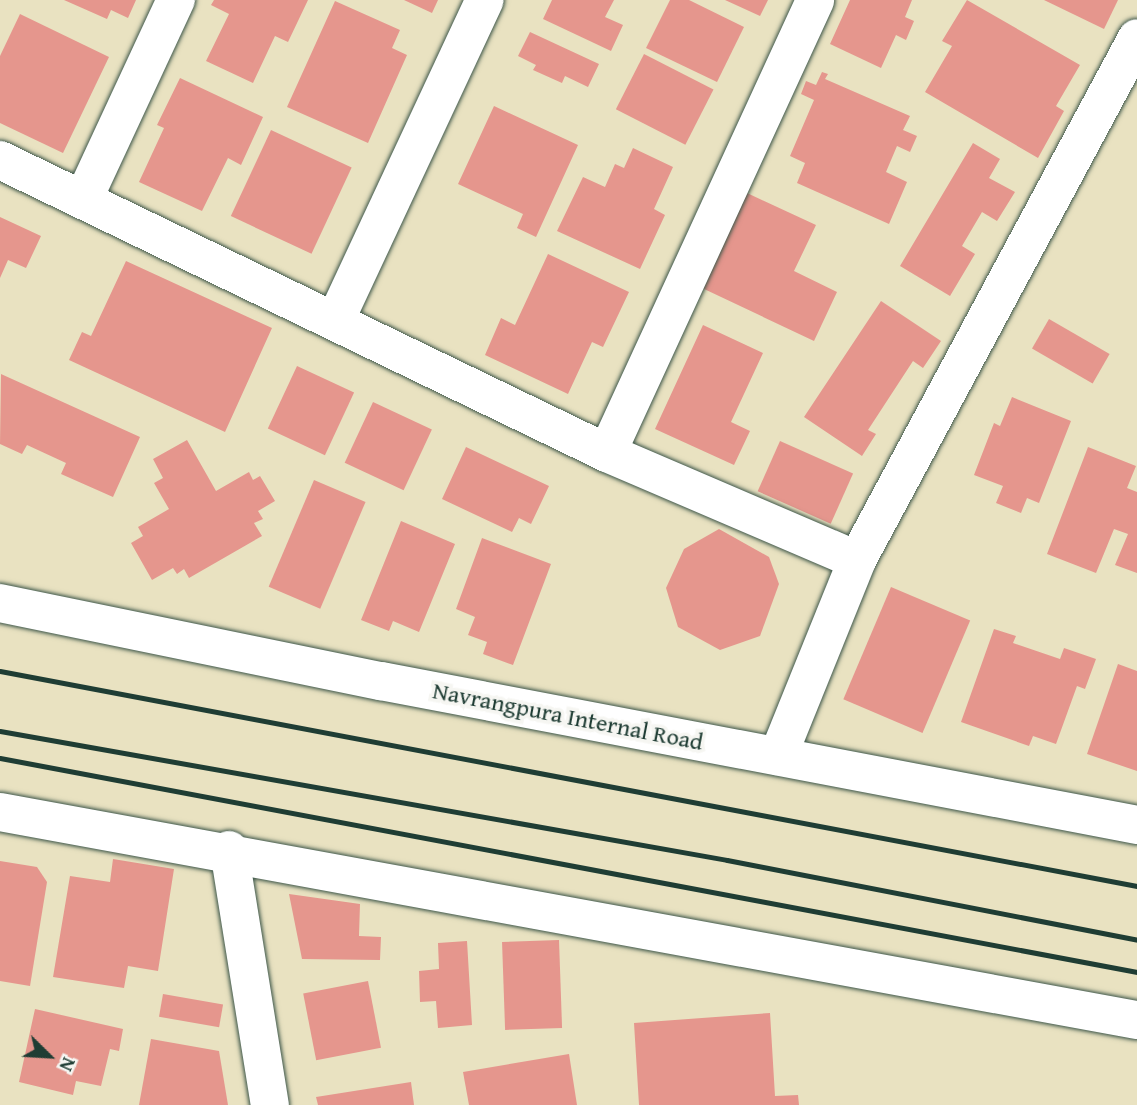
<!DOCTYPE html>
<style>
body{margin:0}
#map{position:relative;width:1137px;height:1105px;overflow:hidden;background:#e9e2c1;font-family:"Gentium Book Plus",serif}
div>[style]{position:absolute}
.building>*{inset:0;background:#e5968d;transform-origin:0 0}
.roads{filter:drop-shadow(0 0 2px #3d5649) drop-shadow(0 0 2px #3d5649)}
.minor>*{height:38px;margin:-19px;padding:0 19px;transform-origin:19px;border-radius:19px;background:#fff}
.tertiary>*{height:38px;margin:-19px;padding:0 19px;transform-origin:19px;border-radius:19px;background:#fff}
.rail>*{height:5px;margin:-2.5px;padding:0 2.5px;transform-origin:2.5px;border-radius:2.5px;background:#1f3d34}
span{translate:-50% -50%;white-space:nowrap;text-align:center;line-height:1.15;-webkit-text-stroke:7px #f6f6f2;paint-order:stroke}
.street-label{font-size:24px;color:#1f3d34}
.north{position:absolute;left:14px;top:1021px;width:70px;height:70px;-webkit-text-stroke:5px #f6f6f2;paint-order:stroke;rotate:114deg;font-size:19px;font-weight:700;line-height:28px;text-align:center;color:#1f3d34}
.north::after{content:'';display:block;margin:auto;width:24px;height:32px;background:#1f3d34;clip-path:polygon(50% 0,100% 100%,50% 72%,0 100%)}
</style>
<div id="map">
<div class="building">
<div style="clip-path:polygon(64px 0,136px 0,128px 18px,111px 10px,107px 19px)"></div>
<div style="clip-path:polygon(214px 0,308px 0,288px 42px,275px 36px,253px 83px,206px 61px,229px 14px,211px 5px)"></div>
<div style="clip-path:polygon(404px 0,438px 0,432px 13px)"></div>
<div style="clip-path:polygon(552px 0,614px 0,605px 17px,623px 25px,611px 51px,543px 19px)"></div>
<div style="clip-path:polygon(670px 0,689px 0,744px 27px,717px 82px,646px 48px)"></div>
<div style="clip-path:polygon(725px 0,768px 0,760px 16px)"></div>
<div style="clip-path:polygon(850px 0,912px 0,905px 17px,914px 21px,906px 40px,896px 35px,881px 68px,830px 44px)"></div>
<div style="clip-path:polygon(967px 0,1080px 65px,1056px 106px,1064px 111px,1038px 158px,925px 92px,952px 46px,942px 41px)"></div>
<div style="clip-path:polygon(1044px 0,1118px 0,1104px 29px)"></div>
<div style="clip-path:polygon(335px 1px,400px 30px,392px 48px,407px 55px,368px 143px,287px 107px)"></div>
<div style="clip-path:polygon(20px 14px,109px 57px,63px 153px,0 123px,0 56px)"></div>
<div style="clip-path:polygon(530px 32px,599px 64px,588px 87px,565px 76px,562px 83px,533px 70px,536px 65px,518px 56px)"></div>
<div style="left:644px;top:54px;width:78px;height:62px;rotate:27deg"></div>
<div style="clip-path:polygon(822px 72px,828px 74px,825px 79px,910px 116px,903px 130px,917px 136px,910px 152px,897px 146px,886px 172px,907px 182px,889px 224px,797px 183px,805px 163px,790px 156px,814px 100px,801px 94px,806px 81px,816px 85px)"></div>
<div style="clip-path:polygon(180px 78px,263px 117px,241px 165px,228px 158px,202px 211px,139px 182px,164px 128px,157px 125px)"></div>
<div style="clip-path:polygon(494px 106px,578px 145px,536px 237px,517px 228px,523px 214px,458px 184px)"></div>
<div style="left:271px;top:130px;width:89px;height:95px;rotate:25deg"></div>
<div style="clip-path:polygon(973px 143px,1000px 159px,989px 178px,1015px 192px,997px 221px,982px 212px,962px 246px,975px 254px,950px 296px,900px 266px)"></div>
<div style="clip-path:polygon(633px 148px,673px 167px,654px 209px,665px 215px,640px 269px,557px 231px,583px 177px,605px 187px,615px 164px,624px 168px)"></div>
<div style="clip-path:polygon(747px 193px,816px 225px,794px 271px,837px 292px,814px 341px,702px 288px)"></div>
<div style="clip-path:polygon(0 217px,41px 236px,26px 268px,8px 260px,0 278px)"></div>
<div style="clip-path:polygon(548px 254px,629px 292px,603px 347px,592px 342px,568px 394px,485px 355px,501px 318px,515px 325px)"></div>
<div style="clip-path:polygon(126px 261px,272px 328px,225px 432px,69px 360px,82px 332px,91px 336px)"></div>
<div style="clip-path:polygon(881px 301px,941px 341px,923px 368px,913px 361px,868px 430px,876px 434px,862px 456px,804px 417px)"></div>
<div style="left:1049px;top:319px;width:70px;height:34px;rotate:30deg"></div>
<div style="clip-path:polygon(703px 325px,763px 353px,731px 422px,750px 431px,734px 465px,655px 429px)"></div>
<div style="left:297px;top:366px;width:63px;height:69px;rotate:25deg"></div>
<div style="clip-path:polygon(1px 374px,140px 437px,113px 497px,61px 474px,66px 463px,27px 445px,22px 454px,0 444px)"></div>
<div style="clip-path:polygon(1012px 397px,1071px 421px,1039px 503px,1027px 498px,1021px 513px,996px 503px,1003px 486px,974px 475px,994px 423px,1000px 426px)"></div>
<div style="left:373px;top:402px;width:65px;height:67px;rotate:25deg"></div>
<div style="clip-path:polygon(187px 440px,216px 491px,249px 472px,253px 480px,260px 476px,275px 501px,258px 511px,263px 519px,254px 523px,262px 536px,189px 578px,184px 569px,177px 574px,173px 568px,152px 580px,131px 543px,143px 536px,138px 527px,169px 509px,154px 483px,163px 478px,153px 459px)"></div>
<div style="left:780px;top:441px;width:80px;height:55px;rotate:24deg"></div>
<div style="clip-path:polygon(466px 447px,549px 486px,531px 524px,519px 518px,512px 532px,442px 499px)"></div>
<div style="clip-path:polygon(1088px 447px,1136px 466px,1127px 488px,1137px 492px,1137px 573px,1115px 565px,1128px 534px,1114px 529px,1096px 573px,1047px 554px)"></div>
<div style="left:314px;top:480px;width:56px;height:116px;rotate:23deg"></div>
<div style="clip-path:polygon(401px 521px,455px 544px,419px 632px,393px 621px,389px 631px,361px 620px)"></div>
<div style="clip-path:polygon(719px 529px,769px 557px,779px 584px,760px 636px,720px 650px,678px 627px,666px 588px,684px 549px)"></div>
<div style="clip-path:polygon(482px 538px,551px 564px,513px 665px,483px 654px,487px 642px,468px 635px,475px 617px,456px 609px)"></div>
<div style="left:891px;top:587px;width:86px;height:122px;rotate:23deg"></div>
<div style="clip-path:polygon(994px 629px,1016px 636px,1013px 643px,1060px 659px,1064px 648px,1096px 659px,1085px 689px,1077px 686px,1056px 744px,1033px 736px,1029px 746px,961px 722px)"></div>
<div style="clip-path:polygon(1118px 664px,1137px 671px,1137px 771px,1087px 754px)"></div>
<div style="clip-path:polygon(113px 859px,174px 869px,158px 971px,128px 966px,124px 988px,53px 977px,70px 876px,110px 882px)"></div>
<div style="clip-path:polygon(0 861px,37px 867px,47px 882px,30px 986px,0 981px)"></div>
<div style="clip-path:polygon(289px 894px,360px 904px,359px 936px,381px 937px,380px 960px,302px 959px)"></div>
<div style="left:559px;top:940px;width:88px;height:57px;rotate:88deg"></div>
<div style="clip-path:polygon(467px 941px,472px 1025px,438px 1028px,436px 1001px,420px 1002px,419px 971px,439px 969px,438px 943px)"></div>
<div style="left:368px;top:981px;width:68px;height:66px;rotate:79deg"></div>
<div style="left:163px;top:994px;width:61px;height:23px;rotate:10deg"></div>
<div style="clip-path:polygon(35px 1009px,123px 1029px,119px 1051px,110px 1049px,101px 1086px,76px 1081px,73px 1095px,19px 1082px)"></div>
<div style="clip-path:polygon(770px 1013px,775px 1096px,798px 1095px,799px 1105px,639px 1105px,634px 1023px)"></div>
<div style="clip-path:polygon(151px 1039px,219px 1051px,228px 1105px,139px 1105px)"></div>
<div style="clip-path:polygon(569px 1054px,577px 1105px,469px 1105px,463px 1072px)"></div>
<div style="clip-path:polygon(411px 1082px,414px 1105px,318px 1105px,316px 1097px)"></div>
</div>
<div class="roads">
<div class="minor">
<div style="left:0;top:160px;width:674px;rotate:25.77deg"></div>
<div style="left:607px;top:453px;width:272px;rotate:23.2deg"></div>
<div style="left:83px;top:200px;width:221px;rotate:-65.1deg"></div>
<div style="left:335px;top:321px;width:354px;rotate:-65deg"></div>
<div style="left:607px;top:453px;width:498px;rotate:-65.3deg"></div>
<div style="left:229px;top:850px;width:258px;rotate:80.9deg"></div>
</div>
<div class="tertiary">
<div style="left:0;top:603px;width:389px;rotate:11.6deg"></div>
<div style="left:381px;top:681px;width:770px;rotate:10.78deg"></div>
<div style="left:778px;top:756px;width:211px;rotate:-68deg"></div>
<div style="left:857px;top:560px;width:592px;rotate:-61.79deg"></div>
<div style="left:0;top:812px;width:1156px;rotate:10.37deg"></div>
</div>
</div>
<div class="rail">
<div style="left:0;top:671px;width:1157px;rotate:10.71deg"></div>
<div style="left:0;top:731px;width:738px;rotate:10.06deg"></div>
<div style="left:727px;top:860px;width:418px;rotate:11deg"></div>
<div style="left:0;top:758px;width:1157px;rotate:10.66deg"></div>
</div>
<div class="street-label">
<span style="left:568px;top:716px;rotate:11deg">Navrangpura Internal Road</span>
</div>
<div class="north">N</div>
</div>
